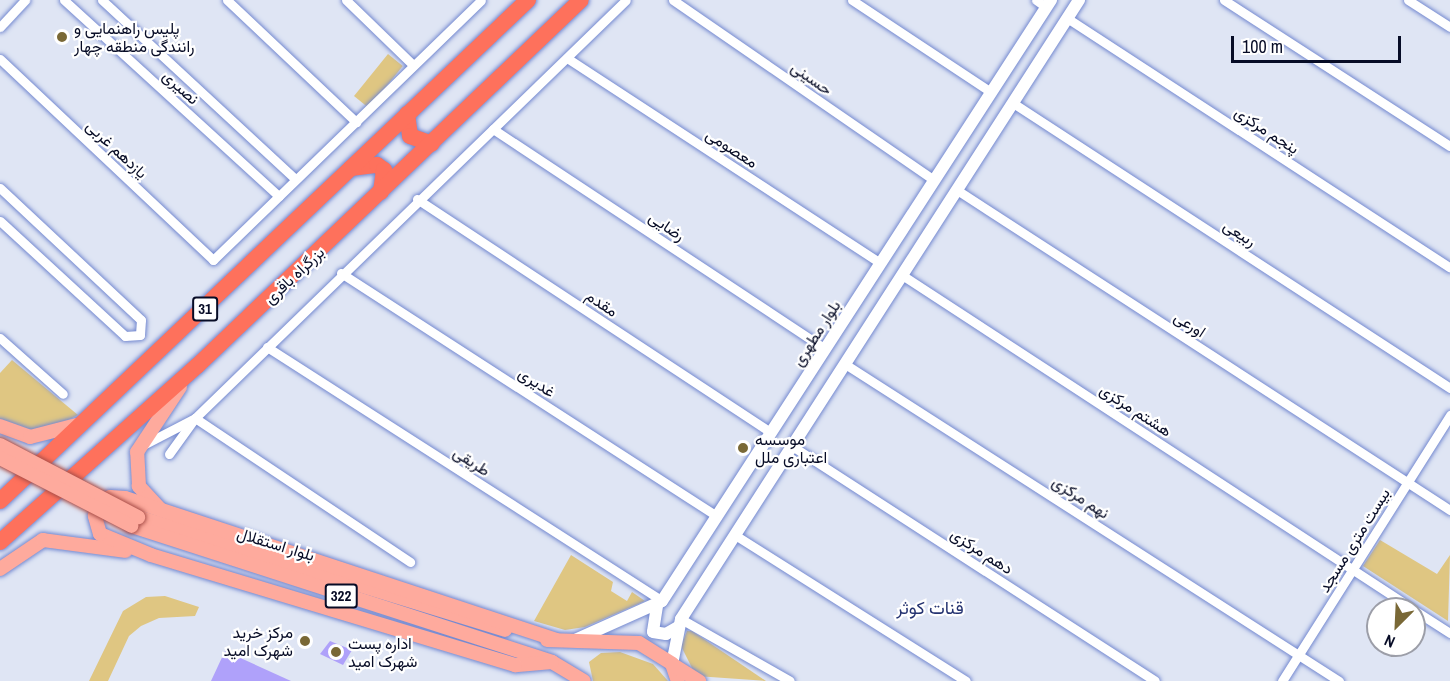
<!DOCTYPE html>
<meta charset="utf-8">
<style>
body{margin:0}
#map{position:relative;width:1450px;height:681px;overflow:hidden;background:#dfe5f4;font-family:"Archivo Narrow",Vazirmatn,sans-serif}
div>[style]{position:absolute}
.green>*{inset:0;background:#dfc682;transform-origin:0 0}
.building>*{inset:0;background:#afa1fa}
.roads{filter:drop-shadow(0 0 2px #7489d0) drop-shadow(0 0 2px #7489d0)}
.street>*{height:9px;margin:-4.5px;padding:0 4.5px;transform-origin:4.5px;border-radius:4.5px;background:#fff}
.secondary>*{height:12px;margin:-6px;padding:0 6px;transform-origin:6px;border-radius:6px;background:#fff}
.primary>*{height:14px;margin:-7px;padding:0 7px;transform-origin:7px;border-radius:7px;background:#feaa9d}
.highway>*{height:16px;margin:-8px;padding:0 8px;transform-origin:8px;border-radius:8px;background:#fe715c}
.bridges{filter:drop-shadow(0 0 2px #a84e49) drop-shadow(0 0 2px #a84e49)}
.primary-bridge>*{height:14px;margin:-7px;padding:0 7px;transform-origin:7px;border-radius:7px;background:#feaa9d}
.dots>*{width:16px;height:16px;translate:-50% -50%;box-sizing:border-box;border:3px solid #fff;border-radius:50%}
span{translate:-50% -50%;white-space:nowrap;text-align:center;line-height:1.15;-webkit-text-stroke:4.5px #fff;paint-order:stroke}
.shield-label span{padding:2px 4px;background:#fff;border:2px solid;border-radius:4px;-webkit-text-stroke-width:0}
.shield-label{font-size:15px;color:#070c26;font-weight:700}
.poi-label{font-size:16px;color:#070c26}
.left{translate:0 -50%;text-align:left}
.right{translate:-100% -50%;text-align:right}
.street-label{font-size:16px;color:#070c26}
.neighbourhood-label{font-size:18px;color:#253371}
.north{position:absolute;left:1366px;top:597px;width:60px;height:60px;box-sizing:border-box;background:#fff;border:2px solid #9c9ea8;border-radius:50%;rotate:204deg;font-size:16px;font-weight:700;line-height:24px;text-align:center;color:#070c26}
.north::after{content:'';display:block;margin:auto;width:21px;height:27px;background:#796836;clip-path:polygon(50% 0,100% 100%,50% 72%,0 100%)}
.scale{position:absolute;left:1231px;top:36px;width:170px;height:27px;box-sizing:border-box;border:3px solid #070c26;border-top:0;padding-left:8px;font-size:18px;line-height:21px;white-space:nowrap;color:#070c26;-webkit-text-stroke:4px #fff;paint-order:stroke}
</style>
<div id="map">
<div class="green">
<div style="left:388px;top:54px;width:19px;height:54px;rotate:39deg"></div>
<div style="clip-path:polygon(12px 360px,78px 415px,48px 430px,27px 430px,0 421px,0 373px)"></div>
<div style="clip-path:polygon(1380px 540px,1437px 574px,1450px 555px,1448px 621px,1363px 566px)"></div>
<div style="clip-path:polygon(571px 555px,613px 582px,611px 591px,627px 601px,632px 592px,645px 601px,585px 627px,565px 630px,534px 621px)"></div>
<div style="clip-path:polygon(165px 596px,199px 607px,195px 616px,159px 618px,141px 626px,129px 636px,108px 681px,89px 681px,123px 611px,146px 597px)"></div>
<div style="clip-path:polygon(687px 631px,692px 631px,766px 681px,696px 676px,681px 646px)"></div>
<div style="clip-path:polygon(620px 652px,653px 664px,668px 681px,593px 681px,589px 662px,601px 653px)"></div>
</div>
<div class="building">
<div style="clip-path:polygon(330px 641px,352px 650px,343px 665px,320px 654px)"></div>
<div style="clip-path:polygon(225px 651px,291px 681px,211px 681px)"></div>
</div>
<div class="roads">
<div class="street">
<div style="left:64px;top:0;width:291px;rotate:42.4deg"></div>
<div style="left:102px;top:0;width:263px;rotate:42.8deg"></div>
<div style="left:227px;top:0;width:178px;rotate:43.4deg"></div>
<div style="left:346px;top:0;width:93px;rotate:44.1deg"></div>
<div style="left:673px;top:0;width:317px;rotate:34.6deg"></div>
<div style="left:852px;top:0;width:167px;rotate:33.5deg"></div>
<div style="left:1036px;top:0;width:12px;rotate:35deg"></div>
<div style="left:1224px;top:0;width:269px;rotate:32.9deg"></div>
<div style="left:1408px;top:0;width:50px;rotate:32.7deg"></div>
<div style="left:1067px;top:18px;width:457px;rotate:33.1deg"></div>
<div style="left:0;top:27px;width:37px;rotate:-47deg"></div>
<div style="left:567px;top:58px;width:374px;rotate:33.2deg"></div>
<div style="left:0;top:59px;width:293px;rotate:43.3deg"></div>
<div style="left:213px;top:260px;width:373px;rotate:-44.1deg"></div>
<div style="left:1013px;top:103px;width:522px;rotate:33.11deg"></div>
<div style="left:493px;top:129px;width:398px;rotate:33.5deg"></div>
<div style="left:0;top:188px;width:193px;rotate:43.1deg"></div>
<div style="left:141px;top:320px;width:15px;rotate:94deg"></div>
<div style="left:140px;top:335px;width:15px;rotate:176deg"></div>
<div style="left:125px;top:336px;width:170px;rotate:-137.4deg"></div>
<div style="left:957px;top:190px;width:588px;rotate:32.99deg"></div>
<div style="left:417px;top:199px;width:424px;rotate:33.4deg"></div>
<div style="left:341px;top:273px;width:448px;rotate:32.9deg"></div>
<div style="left:902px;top:275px;width:610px;rotate:33.17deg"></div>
<div style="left:0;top:338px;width:84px;rotate:41.6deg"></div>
<div style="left:267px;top:347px;width:470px;rotate:32.7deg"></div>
<div style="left:845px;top:364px;width:587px;rotate:32.69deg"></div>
<div style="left:145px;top:444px;width:56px;rotate:-27.5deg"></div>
<div style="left:195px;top:418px;width:259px;rotate:33.8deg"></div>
<div style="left:792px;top:446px;width:432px;rotate:32.9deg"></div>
<div style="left:169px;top:454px;width:44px;rotate:-54.2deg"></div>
<div style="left:195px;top:418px;width:600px;rotate:-44.12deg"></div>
<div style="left:735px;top:535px;width:273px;rotate:32.3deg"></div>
<div style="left:1414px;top:610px;width:43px;rotate:32.6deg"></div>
<div style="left:681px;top:619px;width:125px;rotate:29.6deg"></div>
<div style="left:1282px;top:681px;width:315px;rotate:-57.7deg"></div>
</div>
<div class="secondary">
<div style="left:657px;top:606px;width:26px;rotate:99deg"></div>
<div style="left:653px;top:632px;width:13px;rotate:9deg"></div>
<div style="left:666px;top:634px;width:14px;rotate:-30deg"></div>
<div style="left:575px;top:640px;width:95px;rotate:-24.1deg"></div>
<div style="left:662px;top:601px;width:716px;rotate:-57.09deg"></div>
<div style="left:672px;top:664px;width:46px;rotate:-78.7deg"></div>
<div style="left:681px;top:619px;width:736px;rotate:-57.26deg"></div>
</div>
<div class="primary">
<div style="left:0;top:426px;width:32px;rotate:20deg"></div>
<div style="left:30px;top:437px;width:49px;rotate:-14.3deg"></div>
<div style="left:161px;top:510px;width:33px;rotate:-133deg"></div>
<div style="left:139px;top:486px;width:34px;rotate:-93deg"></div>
<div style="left:137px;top:452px;width:78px;rotate:-56.5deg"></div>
<div style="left:138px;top:517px;width:384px;rotate:17.1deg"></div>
<div style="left:132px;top:526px;width:441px;rotate:17.9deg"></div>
<div style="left:552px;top:662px;width:37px;rotate:31deg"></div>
<div style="left:0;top:569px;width:52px;rotate:-34deg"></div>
<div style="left:43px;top:540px;width:83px;rotate:7.6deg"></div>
<div style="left:547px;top:640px;width:92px;rotate:1.9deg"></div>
<div style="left:639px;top:643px;width:39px;rotate:32deg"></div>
<div style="left:672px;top:664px;width:18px;rotate:71deg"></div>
<div style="left:552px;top:662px;width:37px;rotate:175deg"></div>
<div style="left:515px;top:665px;width:380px;rotate:-163.2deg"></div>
<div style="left:151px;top:555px;width:55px;rotate:-157.6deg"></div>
<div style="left:100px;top:534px;width:19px;rotate:-106deg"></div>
<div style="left:95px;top:516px;width:24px;rotate:-52deg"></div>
<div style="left:110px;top:497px;width:15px;rotate:4deg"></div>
<div style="left:125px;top:498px;width:454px;rotate:18.2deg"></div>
<div style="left:673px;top:665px;width:31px;rotate:32deg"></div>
</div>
<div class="highway">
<div style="left:407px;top:114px;width:22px;rotate:82deg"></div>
<div style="left:410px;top:136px;width:23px;rotate:20deg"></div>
<div style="left:351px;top:168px;width:26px;rotate:-7deg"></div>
<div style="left:377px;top:165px;width:9px;rotate:36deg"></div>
<div style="left:384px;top:170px;width:22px;rotate:98deg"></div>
<div style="left:0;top:501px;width:728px;rotate:-43.5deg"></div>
<div style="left:0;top:542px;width:264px;rotate:-41.8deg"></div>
<div style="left:197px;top:366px;width:530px;rotate:-43.63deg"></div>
</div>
</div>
<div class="bridges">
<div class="primary-bridge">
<div style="left:0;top:445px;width:156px;rotate:27.6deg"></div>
<div style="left:0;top:458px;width:148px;rotate:27.3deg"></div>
</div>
</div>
<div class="dots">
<div style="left:62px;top:37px;background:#796836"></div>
<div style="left:743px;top:448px;background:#796836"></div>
<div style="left:305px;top:641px;background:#796836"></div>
<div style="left:336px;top:652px;background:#796836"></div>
</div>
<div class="shield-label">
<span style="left:205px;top:309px">31</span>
<span style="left:341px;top:596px">322</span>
</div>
<div class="poi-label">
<span class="left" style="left:74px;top:37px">پلیس راهنمایی و<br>رانندگی منطقه چهار</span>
<span class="left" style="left:755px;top:448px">موسسه<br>اعتباری ملل</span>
<span class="right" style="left:293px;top:641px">مرکز خرید<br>شهرک امید</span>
<span class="left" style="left:348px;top:652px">اداره پست<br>شهرک امید</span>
</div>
<div class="street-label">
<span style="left:812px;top:78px;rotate:35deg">حسینی</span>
<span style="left:181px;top:87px;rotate:42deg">نصیری</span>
<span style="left:1267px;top:130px;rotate:33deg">پنجم مرکزی</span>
<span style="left:732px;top:148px;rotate:33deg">معصومی</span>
<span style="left:117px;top:149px;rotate:43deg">یازدهم غربی</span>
<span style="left:667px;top:226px;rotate:34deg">رضایی</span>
<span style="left:1240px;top:233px;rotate:33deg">ربیعی</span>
<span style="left:294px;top:275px;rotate:-43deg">بزرگراه باقری</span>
<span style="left:602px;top:303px;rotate:34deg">مقدم</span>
<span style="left:1190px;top:324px;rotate:33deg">اورعی</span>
<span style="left:816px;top:333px;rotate:-57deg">بلوار مطهری</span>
<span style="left:537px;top:382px;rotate:33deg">غدیری</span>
<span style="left:1136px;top:410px;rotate:33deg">هشتم مرکزی</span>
<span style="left:472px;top:461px;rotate:33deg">طریقی</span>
<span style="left:1081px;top:497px;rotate:33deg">نهم مرکزی</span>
<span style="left:1354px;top:540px;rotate:-58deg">بیست متری مسجد</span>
<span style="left:276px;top:544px;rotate:17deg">بلوار استقلال</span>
<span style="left:982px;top:551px;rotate:33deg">دهم مرکزی</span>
</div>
<div class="neighbourhood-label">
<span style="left:930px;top:608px">قنات کوثر</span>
</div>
<div class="north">N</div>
<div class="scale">100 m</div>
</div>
